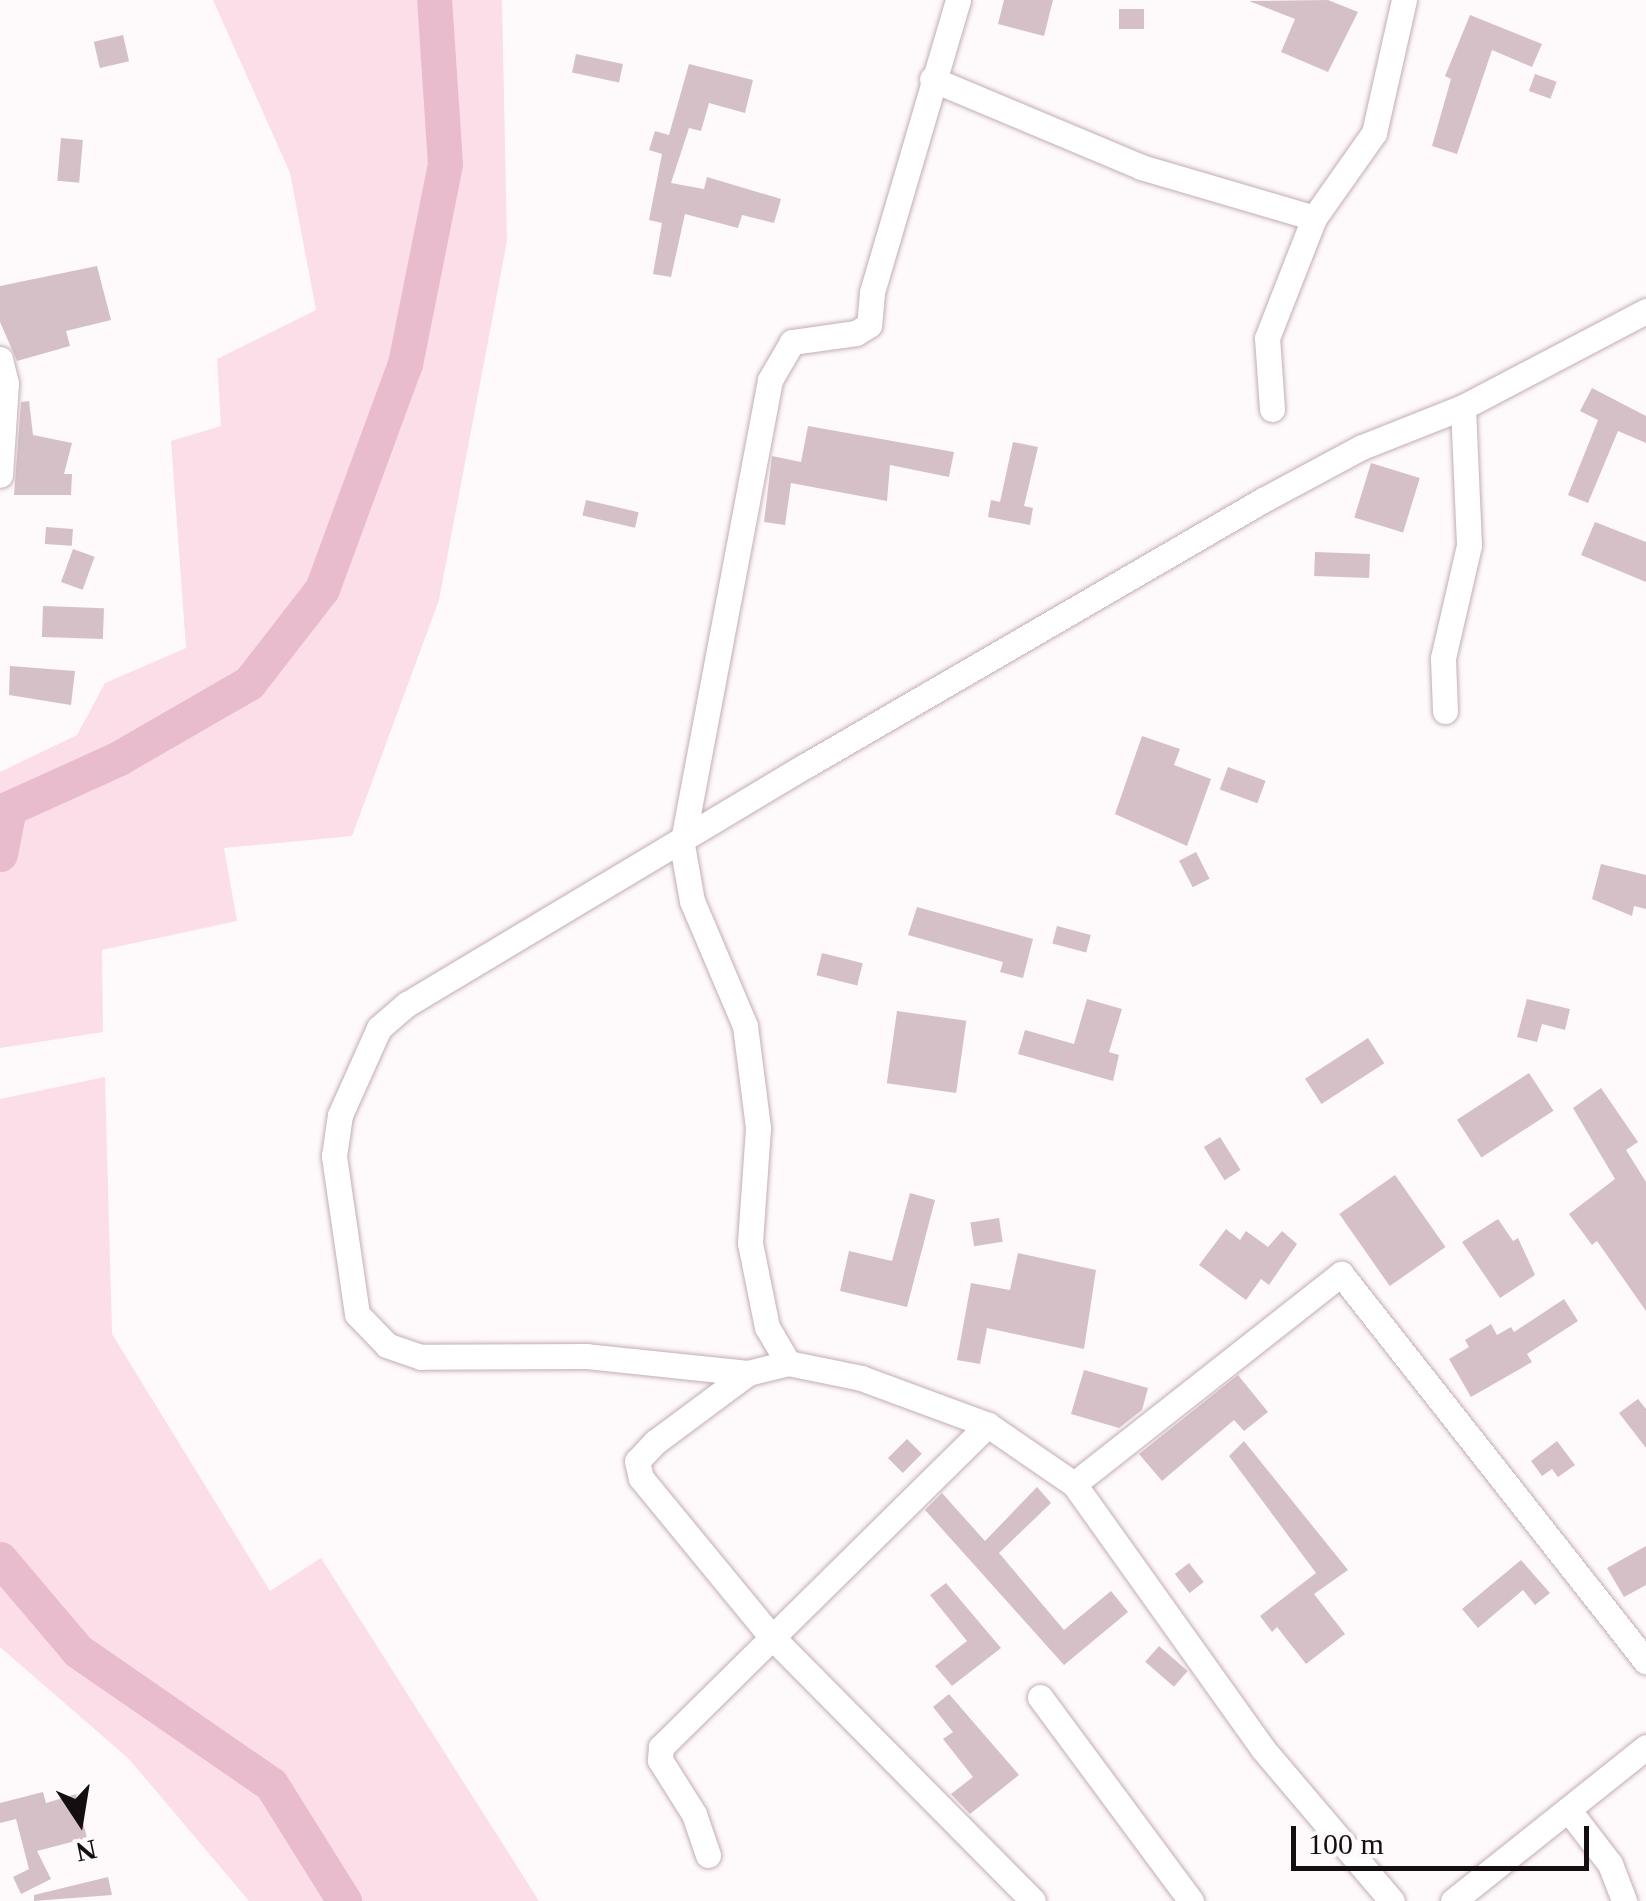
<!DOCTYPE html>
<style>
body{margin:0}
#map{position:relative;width:1646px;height:1901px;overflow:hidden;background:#fef9fb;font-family:"Times New Roman",serif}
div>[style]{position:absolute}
.green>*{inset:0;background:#fcdee9}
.river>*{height:35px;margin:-17.5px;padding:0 17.5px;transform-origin:17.5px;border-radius:17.5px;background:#e9bccd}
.building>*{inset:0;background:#d6c0c8;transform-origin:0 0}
.roads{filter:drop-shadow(0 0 2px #c2adb5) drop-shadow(0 0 2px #c2adb5)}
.minor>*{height:25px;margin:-12.5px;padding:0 12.5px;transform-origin:12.5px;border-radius:12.5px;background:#fff}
span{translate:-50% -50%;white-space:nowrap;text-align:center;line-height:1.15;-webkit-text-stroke:8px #fef9fb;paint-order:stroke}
.north{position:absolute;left:30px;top:1771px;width:100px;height:100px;-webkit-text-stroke:8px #fef9fb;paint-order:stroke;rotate:168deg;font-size:28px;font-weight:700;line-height:40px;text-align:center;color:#150e11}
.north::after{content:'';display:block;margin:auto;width:35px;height:45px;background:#150e11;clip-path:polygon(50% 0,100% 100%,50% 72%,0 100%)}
.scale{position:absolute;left:1291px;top:1826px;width:298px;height:45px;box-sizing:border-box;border:5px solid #150e11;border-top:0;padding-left:12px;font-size:30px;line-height:35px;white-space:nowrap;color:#150e11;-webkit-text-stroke:8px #fef9fb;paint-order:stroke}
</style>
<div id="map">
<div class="green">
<div style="clip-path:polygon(213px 0,502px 0,507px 241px,439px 600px,352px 836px,224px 848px,237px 921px,102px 950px,103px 1032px,0 1048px,0 772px,77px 735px,105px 683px,186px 648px,171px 441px,221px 426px,217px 359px,316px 310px,290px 173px)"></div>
<div style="clip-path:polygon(105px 1077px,112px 1334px,270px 1591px,321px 1558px,539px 1901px,249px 1901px,129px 1759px,0 1647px,0 1099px)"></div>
</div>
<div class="river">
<div style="left:0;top:854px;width:47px;rotate:-78.9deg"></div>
<div style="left:9px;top:808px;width:121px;rotate:-24.4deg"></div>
<div style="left:119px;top:758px;width:150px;rotate:-30deg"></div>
<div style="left:249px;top:683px;width:119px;rotate:-52.2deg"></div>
<div style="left:322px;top:589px;width:240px;rotate:-69.8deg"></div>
<div style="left:405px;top:364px;width:204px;rotate:-78.7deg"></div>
<div style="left:445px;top:164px;width:164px;rotate:-93.8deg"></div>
<div style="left:0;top:1559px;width:121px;rotate:49.7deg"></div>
<div style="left:78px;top:1651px;width:234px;rotate:34.6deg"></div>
<div style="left:271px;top:1784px;width:138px;rotate:58deg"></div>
</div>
<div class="building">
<div style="clip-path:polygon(1004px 0,1053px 0,1044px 36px,998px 24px)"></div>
<div style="clip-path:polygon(1328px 0,1358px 12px,1328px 72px,1281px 52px,1295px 19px,1249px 1px)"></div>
<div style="left:1119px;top:9px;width:25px;height:20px"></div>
<div style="clip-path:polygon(1470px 15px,1542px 44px,1532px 67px,1492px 50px,1457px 154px,1432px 146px,1451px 79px,1445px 76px)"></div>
<div style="left:123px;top:35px;width:27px;height:30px;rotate:77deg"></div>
<div style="left:576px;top:54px;width:48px;height:19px;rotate:12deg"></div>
<div style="clip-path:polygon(689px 64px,753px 80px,745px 113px,709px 103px,701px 131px,689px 128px,671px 183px,704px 189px,707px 177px,781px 199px,774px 223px,742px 215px,738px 228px,685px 214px,671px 277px,653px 274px,662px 223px,649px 220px,662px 154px,649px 150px,655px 131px,669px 135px)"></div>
<div style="left:1535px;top:74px;width:23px;height:18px;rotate:20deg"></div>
<div style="left:61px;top:138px;width:22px;height:43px;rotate:5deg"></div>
<div style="clip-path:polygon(97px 266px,111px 320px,66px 331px,70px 346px,17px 361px,0 322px,0 286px)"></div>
<div style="clip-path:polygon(1592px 388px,1646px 416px,1646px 443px,1618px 431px,1588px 503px,1568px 495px,1598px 420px,1580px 411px)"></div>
<div style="clip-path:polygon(29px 401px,33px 435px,72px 443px,64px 474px,72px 474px,71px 495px,14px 495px,21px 402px)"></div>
<div style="clip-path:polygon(808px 426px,954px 452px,949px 477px,890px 465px,887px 501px,791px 483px,785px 525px,764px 522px,772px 456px,801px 462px)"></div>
<div style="clip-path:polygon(1013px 442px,1038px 447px,1024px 506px,1033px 508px,1030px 525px,988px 517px,991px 500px,1000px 502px)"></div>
<div style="left:1371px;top:463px;width:51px;height:57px;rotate:17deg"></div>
<div style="left:586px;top:500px;width:54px;height:16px;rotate:13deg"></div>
<div style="clip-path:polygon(1595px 522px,1646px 542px,1646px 582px,1581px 555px)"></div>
<div style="left:46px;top:527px;width:27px;height:17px;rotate:4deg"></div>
<div style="left:73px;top:549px;width:23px;height:35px;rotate:20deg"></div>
<div style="left:1315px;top:552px;width:55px;height:24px;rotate:2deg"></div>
<div style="left:43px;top:606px;width:61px;height:31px;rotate:2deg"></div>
<div style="clip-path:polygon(10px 666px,75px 671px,71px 705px,9px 695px)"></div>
<div style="clip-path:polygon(1142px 736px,1180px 749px,1174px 765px,1211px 779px,1187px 846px,1115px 814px)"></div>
<div style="left:1228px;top:767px;width:40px;height:24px;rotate:20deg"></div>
<div style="left:1196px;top:852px;width:30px;height:19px;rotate:63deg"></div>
<div style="clip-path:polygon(1601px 864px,1646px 875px,1646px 909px,1634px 906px,1632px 916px,1592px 899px)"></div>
<div style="clip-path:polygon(917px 907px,1033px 939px,1023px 978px,1000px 972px,1003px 962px,908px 935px)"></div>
<div style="left:1057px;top:926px;width:35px;height:18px;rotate:15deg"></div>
<div style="left:822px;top:953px;width:42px;height:23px;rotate:14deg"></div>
<div style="clip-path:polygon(1087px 999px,1122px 1009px,1109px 1052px,1119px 1055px,1113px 1081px,1018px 1054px,1025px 1030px,1074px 1044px)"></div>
<div style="clip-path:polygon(1527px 999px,1570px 1009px,1565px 1030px,1542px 1024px,1537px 1042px,1517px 1037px)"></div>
<div style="left:897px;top:1011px;width:70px;height:73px;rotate:8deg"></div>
<div style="left:1368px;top:1038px;width:30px;height:75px;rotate:57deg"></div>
<div style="left:1529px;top:1073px;width:45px;height:86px;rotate:57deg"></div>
<div style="clip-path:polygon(1601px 1088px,1638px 1142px,1626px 1150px,1646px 1182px,1646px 1311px,1597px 1241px,1592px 1245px,1569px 1214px,1615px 1179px,1573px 1108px)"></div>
<div style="left:1220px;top:1137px;width:39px;height:19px;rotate:58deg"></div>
<div style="left:1395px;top:1175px;width:88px;height:68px;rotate:55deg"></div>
<div style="clip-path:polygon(910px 1193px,935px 1200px,907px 1307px,840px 1291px,849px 1251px,892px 1261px)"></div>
<div style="left:999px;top:1218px;width:24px;height:29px;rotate:81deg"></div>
<div style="clip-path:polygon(1498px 1219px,1513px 1241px,1518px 1238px,1535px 1275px,1500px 1298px,1462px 1242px)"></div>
<div style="clip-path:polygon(1226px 1229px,1240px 1240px,1246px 1231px,1268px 1247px,1282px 1231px,1297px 1244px,1269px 1285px,1261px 1279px,1246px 1300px,1199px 1265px)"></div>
<div style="clip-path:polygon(1018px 1253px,1096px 1270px,1084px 1349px,987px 1328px,980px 1364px,957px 1360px,971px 1283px,1010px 1290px)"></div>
<div style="clip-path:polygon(1564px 1299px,1578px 1321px,1527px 1354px,1532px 1362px,1471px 1397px,1449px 1359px,1469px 1347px,1465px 1340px,1491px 1324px,1497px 1335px,1511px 1327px,1514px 1332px)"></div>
<div style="clip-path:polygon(1084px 1370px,1148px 1388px,1142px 1410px,1119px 1428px,1071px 1414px)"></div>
<div style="clip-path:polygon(1238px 1375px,1268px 1412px,1244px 1431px,1234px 1420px,1162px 1481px,1139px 1454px)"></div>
<div style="clip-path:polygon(1638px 1399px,1646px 1409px,1646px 1448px,1619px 1413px)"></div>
<div style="left:907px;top:1439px;width:21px;height:27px;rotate:45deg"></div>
<div style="clip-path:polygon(1244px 1441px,1348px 1570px,1314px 1594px,1345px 1634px,1306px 1664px,1277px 1627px,1272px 1632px,1260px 1616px,1316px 1573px,1229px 1456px)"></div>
<div style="clip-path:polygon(1557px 1441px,1575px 1465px,1558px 1477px,1552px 1469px,1542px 1476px,1531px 1461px)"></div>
<div style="clip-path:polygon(1037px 1487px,1051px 1503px,999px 1553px,1064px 1630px,1111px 1591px,1128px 1612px,1064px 1665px,925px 1510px,942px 1493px,985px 1541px)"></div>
<div style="clip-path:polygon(1646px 1546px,1646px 1585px,1624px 1597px,1607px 1568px)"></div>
<div style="clip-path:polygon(1521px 1560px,1550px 1593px,1535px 1605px,1523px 1590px,1478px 1628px,1462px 1609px)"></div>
<div style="left:1189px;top:1563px;width:24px;height:18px;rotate:52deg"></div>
<div style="clip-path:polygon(946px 1583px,1001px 1648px,952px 1686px,935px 1666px,967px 1641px,930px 1595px)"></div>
<div style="left:1159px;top:1646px;width:38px;height:21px;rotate:41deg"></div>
<div style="clip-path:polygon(949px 1694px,1019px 1775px,970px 1814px,951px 1794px,973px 1777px,943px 1739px,953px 1732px,933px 1707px)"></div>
<div style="clip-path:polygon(43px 1792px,46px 1803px,76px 1794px,87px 1838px,37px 1851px,51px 1879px,21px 1894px,13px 1877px,29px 1869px,16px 1819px,0 1823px,0 1803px)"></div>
<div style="clip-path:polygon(108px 1877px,112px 1895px,34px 1901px,34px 1895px)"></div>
</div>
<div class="roads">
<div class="minor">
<div style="left:958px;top:0;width:305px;rotate:106.4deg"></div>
<div style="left:872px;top:293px;width:32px;rotate:95deg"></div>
<div style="left:869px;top:325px;width:15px;rotate:148deg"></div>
<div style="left:856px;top:333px;width:65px;rotate:172deg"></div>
<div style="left:792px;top:342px;width:44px;rotate:120.1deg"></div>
<div style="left:770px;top:380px;width:473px;rotate:100.7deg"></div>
<div style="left:682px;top:845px;width:57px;rotate:79.9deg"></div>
<div style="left:692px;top:901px;width:136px;rotate:67deg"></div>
<div style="left:745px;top:1026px;width:103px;rotate:82.7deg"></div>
<div style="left:758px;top:1128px;width:115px;rotate:94deg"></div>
<div style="left:750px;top:1243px;width:86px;rotate:78.6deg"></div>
<div style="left:767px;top:1327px;width:42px;rotate:59.7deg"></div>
<div style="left:788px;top:1363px;width:75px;rotate:11.6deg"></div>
<div style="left:861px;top:1378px;width:135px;rotate:20.3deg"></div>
<div style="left:988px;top:1425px;width:104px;rotate:34.5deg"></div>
<div style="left:1074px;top:1484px;width:340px;rotate:-38.2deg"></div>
<div style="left:1341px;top:1274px;width:493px;rotate:51.8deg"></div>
<div style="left:932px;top:79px;width:227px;rotate:22.8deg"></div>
<div style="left:1141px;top:167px;width:180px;rotate:16.4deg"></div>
<div style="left:0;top:359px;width:25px;rotate:76deg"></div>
<div style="left:6px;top:383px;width:92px;rotate:93.7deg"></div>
<div style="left:1272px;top:409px;width:71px;rotate:-94deg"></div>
<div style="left:1267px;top:338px;width:129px;rotate:-68.6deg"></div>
<div style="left:1314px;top:218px;width:104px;rotate:-54.8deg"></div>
<div style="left:1374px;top:133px;width:136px;rotate:-77.3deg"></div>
<div style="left:1445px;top:711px;width:53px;rotate:-92.2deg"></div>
<div style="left:1443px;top:658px;width:116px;rotate:-77deg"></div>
<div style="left:1469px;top:545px;width:138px;rotate:-92.5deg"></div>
<div style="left:788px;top:1363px;width:41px;rotate:166deg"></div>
<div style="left:748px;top:1373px;width:162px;rotate:-174deg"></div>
<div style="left:587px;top:1356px;width:166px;rotate:179.7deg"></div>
<div style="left:421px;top:1357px;width:36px;rotate:-161deg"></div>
<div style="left:387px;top:1345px;width:43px;rotate:-134.1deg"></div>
<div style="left:357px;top:1314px;width:160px;rotate:-98.3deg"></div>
<div style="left:334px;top:1156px;width:41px;rotate:-81.7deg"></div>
<div style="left:340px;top:1115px;width:95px;rotate:-65.9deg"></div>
<div style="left:379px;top:1028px;width:37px;rotate:-41deg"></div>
<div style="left:407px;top:1004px;width:464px;rotate:-30.9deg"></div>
<div style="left:805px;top:766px;width:530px;rotate:-30.15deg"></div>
<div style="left:1263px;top:500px;width:112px;rotate:-28.2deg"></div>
<div style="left:1362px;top:447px;width:109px;rotate:-21.6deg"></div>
<div style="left:1463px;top:407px;width:207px;rotate:-27.7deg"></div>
<div style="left:748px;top:1373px;width:116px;rotate:143.4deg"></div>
<div style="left:655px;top:1442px;width:26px;rotate:133deg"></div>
<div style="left:637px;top:1461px;width:17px;rotate:77deg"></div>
<div style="left:641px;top:1478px;width:202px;rotate:50.6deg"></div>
<div style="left:769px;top:1634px;width:375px;rotate:45.3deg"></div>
<div style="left:1074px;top:1484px;width:325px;rotate:54.5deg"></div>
<div style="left:1263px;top:1749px;width:199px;rotate:49.7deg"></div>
<div style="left:1040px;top:1697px;width:254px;rotate:53.5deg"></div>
<div style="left:1570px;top:1812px;width:66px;rotate:52.4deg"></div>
<div style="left:1610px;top:1864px;width:40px;rotate:69deg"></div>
<div style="left:708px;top:1855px;width:43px;rotate:-108.9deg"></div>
<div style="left:694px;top:1814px;width:64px;rotate:-122.2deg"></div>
<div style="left:660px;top:1760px;width:13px;rotate:-86deg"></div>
<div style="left:661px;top:1747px;width:459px;rotate:-44.6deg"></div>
<div style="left:1453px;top:1901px;width:247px;rotate:-38.6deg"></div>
</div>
</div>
<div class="north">N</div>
<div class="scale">100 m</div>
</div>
